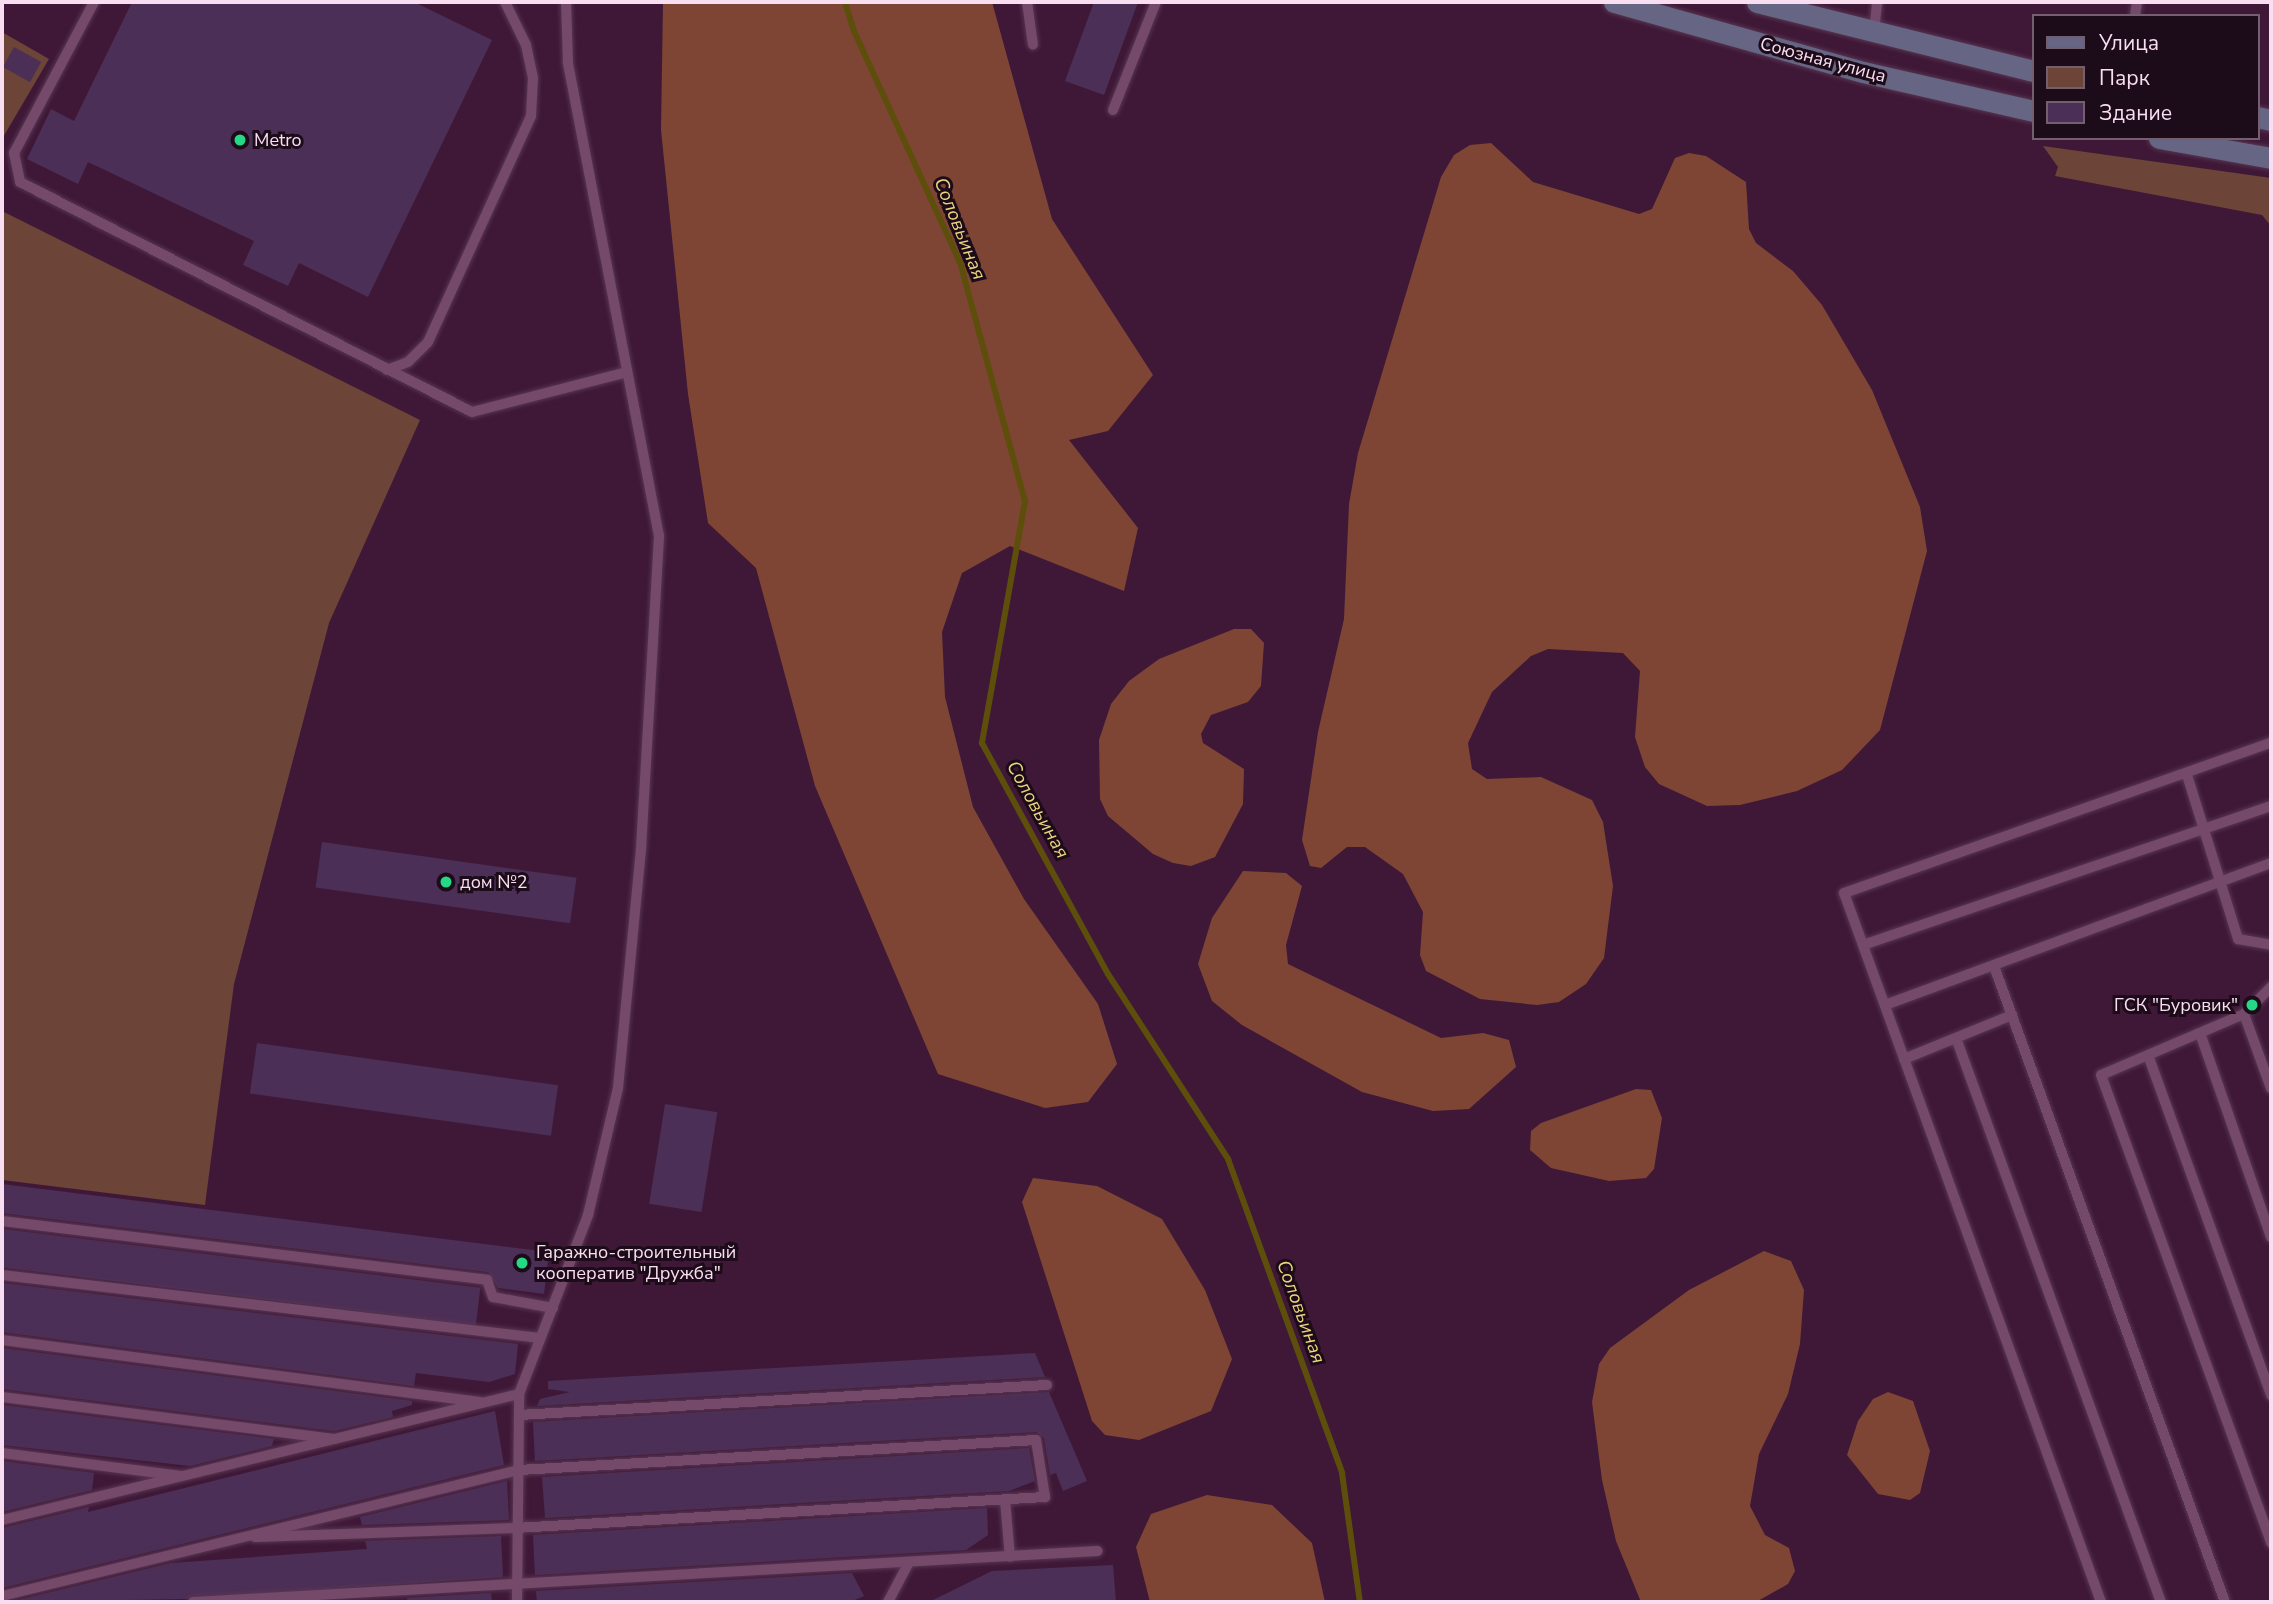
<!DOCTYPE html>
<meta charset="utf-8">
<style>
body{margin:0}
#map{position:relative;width:2273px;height:1604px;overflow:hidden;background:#3f1837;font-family:"Nunito Sans",sans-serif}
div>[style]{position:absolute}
.green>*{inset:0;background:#6d4438}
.forest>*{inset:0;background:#7e4535}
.stream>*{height:6px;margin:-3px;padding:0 3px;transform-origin:3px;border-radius:3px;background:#5d4f0b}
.building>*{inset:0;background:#4c2f57;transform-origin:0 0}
.roads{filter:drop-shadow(0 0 2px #573651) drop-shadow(0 0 2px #573651)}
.lane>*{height:10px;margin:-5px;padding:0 5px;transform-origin:5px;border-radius:5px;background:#75496a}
.secondary>*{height:21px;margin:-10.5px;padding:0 10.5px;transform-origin:10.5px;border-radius:10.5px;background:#666684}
.dots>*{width:19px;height:19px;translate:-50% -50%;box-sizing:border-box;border:4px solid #1c0b18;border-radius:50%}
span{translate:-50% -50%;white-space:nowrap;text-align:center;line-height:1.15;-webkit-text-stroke:6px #1c0b18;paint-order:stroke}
.street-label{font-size:18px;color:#f9def1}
.poi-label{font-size:18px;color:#f9def1}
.left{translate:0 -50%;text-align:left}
.right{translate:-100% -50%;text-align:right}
.water-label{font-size:19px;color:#ecd67c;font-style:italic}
.frame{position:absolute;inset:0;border:4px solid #f9def1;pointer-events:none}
.legend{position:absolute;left:2032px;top:14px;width:228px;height:126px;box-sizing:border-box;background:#1c0b18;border:2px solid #745f6f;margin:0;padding:9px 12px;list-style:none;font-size:21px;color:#f9def1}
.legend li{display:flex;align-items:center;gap:14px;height:35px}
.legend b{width:35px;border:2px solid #745f6f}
</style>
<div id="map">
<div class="green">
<div style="clip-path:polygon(2px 32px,49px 59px,2px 139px)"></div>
<div style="clip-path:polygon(2043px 146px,2271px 178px,2271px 226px,2262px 215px,2055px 176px,2058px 167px)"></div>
<div style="clip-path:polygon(2px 211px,420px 420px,329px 623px,234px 984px,205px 1205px,2px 1180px)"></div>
</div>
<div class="forest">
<div style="clip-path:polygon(663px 2px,992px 2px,1052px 219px,1153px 375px,1108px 431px,1069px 440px,1138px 528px,1124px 591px,1010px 546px,962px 573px,942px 632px,945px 697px,973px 807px,1024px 899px,1098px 1004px,1117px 1064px,1088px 1102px,1045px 1108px,938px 1074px,815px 786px,756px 568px,708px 523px,688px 394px,661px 130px)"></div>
<div style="clip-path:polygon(1491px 143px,1533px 182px,1639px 214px,1652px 209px,1675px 158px,1689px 153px,1706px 156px,1746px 182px,1749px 229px,1756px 243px,1793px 271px,1822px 305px,1872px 390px,1920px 507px,1927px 551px,1880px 730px,1842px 770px,1797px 791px,1740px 805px,1707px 806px,1659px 784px,1645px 767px,1635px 737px,1640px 671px,1623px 653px,1548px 649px,1531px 656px,1492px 692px,1468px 743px,1472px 769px,1487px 779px,1541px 777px,1592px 800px,1603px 822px,1613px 886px,1604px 958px,1586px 984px,1559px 1002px,1537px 1005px,1480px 999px,1426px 971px,1420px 955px,1423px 912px,1403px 874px,1365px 847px,1347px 847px,1321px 868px,1310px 866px,1302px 840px,1318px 732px,1344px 619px,1349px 504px,1358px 453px,1441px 177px,1454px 155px,1470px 145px)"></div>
<div style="clip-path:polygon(1234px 629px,1251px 629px,1264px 643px,1261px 686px,1248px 702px,1211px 715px,1201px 734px,1203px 743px,1244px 769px,1243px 804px,1215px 857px,1191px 866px,1173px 863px,1153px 854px,1108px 816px,1100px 799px,1099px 740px,1111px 704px,1129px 681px,1159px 659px)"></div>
<div style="clip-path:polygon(1243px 871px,1286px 873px,1302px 886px,1286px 945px,1288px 964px,1441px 1038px,1483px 1033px,1509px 1040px,1516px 1067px,1469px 1109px,1433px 1111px,1362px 1092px,1242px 1025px,1212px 1001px,1198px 964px,1212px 918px)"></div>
<div style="clip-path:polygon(1636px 1089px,1651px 1090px,1662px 1118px,1654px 1169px,1646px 1178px,1609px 1181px,1551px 1168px,1530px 1150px,1531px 1131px,1541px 1123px)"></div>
<div style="clip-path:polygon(1033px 1178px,1097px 1186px,1162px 1219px,1205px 1290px,1232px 1359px,1211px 1411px,1139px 1440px,1105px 1435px,1092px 1421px,1022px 1202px)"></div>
<div style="clip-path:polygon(1764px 1251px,1791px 1261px,1804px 1290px,1800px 1344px,1788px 1394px,1759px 1454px,1750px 1506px,1765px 1535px,1789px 1548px,1795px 1571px,1788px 1584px,1756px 1602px,1641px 1602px,1616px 1541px,1602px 1480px,1592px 1402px,1599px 1364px,1610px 1348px,1689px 1290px)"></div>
<div style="clip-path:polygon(1888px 1392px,1913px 1401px,1930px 1451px,1920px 1493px,1910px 1500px,1878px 1494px,1847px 1455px,1858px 1421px,1873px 1399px)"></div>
<div style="clip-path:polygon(1207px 1495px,1272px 1505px,1312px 1543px,1325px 1602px,1150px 1602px,1136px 1547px,1151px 1514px)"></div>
</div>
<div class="stream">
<div style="left:845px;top:2px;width:30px;rotate:73deg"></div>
<div style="left:854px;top:31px;width:254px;rotate:65.4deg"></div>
<div style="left:960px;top:262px;width:248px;rotate:74.8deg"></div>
<div style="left:1025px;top:501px;width:246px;rotate:100.1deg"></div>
<div style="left:982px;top:743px;width:263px;rotate:61.4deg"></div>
<div style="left:1108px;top:974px;width:221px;rotate:57deg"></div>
<div style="left:1228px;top:1159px;width:334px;rotate:70deg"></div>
<div style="left:1342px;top:1473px;width:130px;rotate:82.1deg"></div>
</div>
<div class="building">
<div style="clip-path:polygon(132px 2px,414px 2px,492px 40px,368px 297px,299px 263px,288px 286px,243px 265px,254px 241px,88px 162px,78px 184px,27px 159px,51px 109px,74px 121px)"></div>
<div style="clip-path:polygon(1094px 2px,1138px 2px,1104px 95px,1065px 81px)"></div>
<div style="left:14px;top:47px;width:31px;height:23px;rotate:29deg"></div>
<div style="left:322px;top:842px;width:257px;height:46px;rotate:8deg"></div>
<div style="left:257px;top:1043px;width:304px;height:51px;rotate:8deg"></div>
<div style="left:665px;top:1104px;width:53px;height:101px;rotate:9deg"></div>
<div style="clip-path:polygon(2px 1184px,549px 1252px,544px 1294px,498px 1288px,488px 1272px,2px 1213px)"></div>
<div style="left:2px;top:1229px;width:482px;height:38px;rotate:7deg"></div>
<div style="clip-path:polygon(2px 1283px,518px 1344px,515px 1374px,489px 1382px,416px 1373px,414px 1386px,2px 1332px)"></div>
<div style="clip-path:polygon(2px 1348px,412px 1401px,412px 1405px,392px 1411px,393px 1417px,334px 1431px,2px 1389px)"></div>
<div style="clip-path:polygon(1035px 1353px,1045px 1377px,537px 1406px,540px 1399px,570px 1392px,548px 1389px,548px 1381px)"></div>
<div style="clip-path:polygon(1049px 1392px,1087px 1481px,1063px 1491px,1056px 1473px,1050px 1475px,1044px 1438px,1036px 1432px,535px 1461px,533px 1422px)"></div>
<div style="clip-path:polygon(2px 1405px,274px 1439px,272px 1446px,190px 1466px,2px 1445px)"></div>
<div style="clip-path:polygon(495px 1411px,504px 1465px,2px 1588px,2px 1528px,89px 1507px,88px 1512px)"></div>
<div style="clip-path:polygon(1029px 1448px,1035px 1481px,1009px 1491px,545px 1518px,542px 1477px)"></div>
<div style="clip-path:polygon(2px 1461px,94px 1473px,92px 1490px,2px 1512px)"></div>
<div style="clip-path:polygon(507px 1481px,509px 1520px,362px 1525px,360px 1517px)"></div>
<div style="clip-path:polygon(987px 1508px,988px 1535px,966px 1550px,535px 1575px,533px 1535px)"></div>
<div style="clip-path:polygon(501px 1536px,503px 1577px,186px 1599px,10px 1602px,171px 1563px,367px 1549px,365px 1541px)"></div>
<div style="clip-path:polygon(1113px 1565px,1116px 1602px,929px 1602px,992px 1571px)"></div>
<div style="clip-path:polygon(852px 1573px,864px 1596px,850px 1602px,537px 1602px,536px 1591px)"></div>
<div style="clip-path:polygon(491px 1593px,492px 1602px,408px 1602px,407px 1598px)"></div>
</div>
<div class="roads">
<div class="lane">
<div style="left:94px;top:2px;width:171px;rotate:117.9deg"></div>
<div style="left:14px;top:153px;width:30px;rotate:78deg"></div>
<div style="left:20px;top:182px;width:507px;rotate:26.97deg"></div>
<div style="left:472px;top:412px;width:157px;rotate:-14.4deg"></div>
<div style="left:1027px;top:2px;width:43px;rotate:82.1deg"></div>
<div style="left:2135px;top:16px;width:14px;rotate:-82deg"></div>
<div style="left:1874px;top:32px;width:30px;rotate:-84deg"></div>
<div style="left:1113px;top:110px;width:116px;rotate:-68.3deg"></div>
<div style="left:387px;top:370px;width:22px;rotate:-21deg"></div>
<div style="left:408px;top:362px;width:28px;rotate:-45deg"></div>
<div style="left:428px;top:342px;width:248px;rotate:-65.5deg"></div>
<div style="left:531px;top:116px;width:38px;rotate:-87deg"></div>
<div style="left:533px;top:78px;width:34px;rotate:-102deg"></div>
<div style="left:526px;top:45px;width:48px;rotate:-116deg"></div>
<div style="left:2187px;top:775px;width:172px;rotate:72.7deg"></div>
<div style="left:2238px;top:939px;width:34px;rotate:10deg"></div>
<div style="left:1863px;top:945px;width:431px;rotate:-18.8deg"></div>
<div style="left:1994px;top:966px;width:677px;rotate:70.04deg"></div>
<div style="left:2271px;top:987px;width:38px;rotate:135deg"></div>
<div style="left:2244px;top:1014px;width:155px;rotate:156.9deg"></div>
<div style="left:2101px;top:1075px;width:498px;rotate:70deg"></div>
<div style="left:1885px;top:1005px;width:411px;rotate:-20.2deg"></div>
<div style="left:2244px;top:1014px;width:79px;rotate:70deg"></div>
<div style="left:2200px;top:1033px;width:216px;rotate:70.8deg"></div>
<div style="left:1956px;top:1038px;width:600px;rotate:70.03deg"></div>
<div style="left:2148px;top:1055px;width:362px;rotate:70.1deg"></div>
<div style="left:1904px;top:1059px;width:117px;rotate:-22.2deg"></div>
<div style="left:2px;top:1221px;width:489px;rotate:6.9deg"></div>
<div style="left:487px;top:1280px;width:18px;rotate:71deg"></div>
<div style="left:493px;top:1297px;width:61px;rotate:10.4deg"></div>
<div style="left:2px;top:1275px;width:542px;rotate:6.68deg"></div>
<div style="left:2px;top:1340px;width:482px;rotate:7.4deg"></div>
<div style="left:2px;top:1397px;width:335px;rotate:7.2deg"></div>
<div style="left:519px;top:1415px;width:529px;rotate:-3.25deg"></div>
<div style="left:2px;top:1453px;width:181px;rotate:7.3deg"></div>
<div style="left:1005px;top:1500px;width:57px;rotate:85deg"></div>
<div style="left:2px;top:1520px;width:532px;rotate:-13.7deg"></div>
<div style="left:2px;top:1596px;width:532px;rotate:-13.7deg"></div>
<div style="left:519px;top:1470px;width:518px;rotate:-3.32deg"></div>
<div style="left:1036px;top:1440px;width:58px;rotate:81deg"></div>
<div style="left:1045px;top:1497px;width:530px;rotate:176.65deg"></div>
<div style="left:516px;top:1528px;width:261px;rotate:178deg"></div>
<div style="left:193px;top:1602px;width:906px;rotate:-3.23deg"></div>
<div style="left:517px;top:1602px;width:208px;rotate:-89.4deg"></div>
<div style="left:519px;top:1394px;width:192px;rotate:-68.9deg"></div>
<div style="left:588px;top:1215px;width:130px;rotate:-76.7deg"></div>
<div style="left:618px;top:1088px;width:240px;rotate:-84.5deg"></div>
<div style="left:641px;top:849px;width:314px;rotate:-86.7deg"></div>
<div style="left:659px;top:536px;width:483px;rotate:-100.9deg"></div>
<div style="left:568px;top:62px;width:60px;rotate:-91.9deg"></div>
<div style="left:888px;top:1602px;width:43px;rotate:-62.2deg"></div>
<div style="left:2101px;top:1602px;width:754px;rotate:-109.92deg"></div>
<div style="left:1844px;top:893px;width:453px;rotate:-19.4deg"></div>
</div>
<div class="secondary">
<div style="left:1614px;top:2px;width:259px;rotate:15.7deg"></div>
<div style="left:1863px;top:72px;width:174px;rotate:12.9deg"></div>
<div style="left:1757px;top:2px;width:284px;rotate:14deg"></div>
<div style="left:2257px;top:117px;width:14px;rotate:12deg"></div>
<div style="left:2159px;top:138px;width:114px;rotate:10.1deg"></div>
</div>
</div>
<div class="dots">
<div style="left:240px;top:140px;background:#25d886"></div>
<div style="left:446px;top:882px;background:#25d886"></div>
<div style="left:2252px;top:1005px;background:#25d886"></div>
<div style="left:522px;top:1263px;background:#25d886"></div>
</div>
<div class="street-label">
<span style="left:1823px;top:60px;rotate:15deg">Союзная улица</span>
</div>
<div class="poi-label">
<span class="left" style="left:254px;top:140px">Metro</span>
<span class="left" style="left:460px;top:882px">дом №2</span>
<span class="right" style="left:2238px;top:1005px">ГСК "Буровик"</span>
<span class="left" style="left:536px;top:1263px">Гаражно-строительный<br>кооператив "Дружба"</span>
</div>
<div class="water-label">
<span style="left:959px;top:229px;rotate:68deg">Соловьиная</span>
<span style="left:1037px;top:810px;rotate:61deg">Соловьиная</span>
<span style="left:1300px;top:1312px;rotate:70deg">Соловьиная</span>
</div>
<div class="frame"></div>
<ul class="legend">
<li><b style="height:9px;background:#666684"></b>Улица</li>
<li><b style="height:19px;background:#6d4438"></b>Парк</li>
<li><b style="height:19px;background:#4c2f57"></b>Здание</li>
</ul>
</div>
